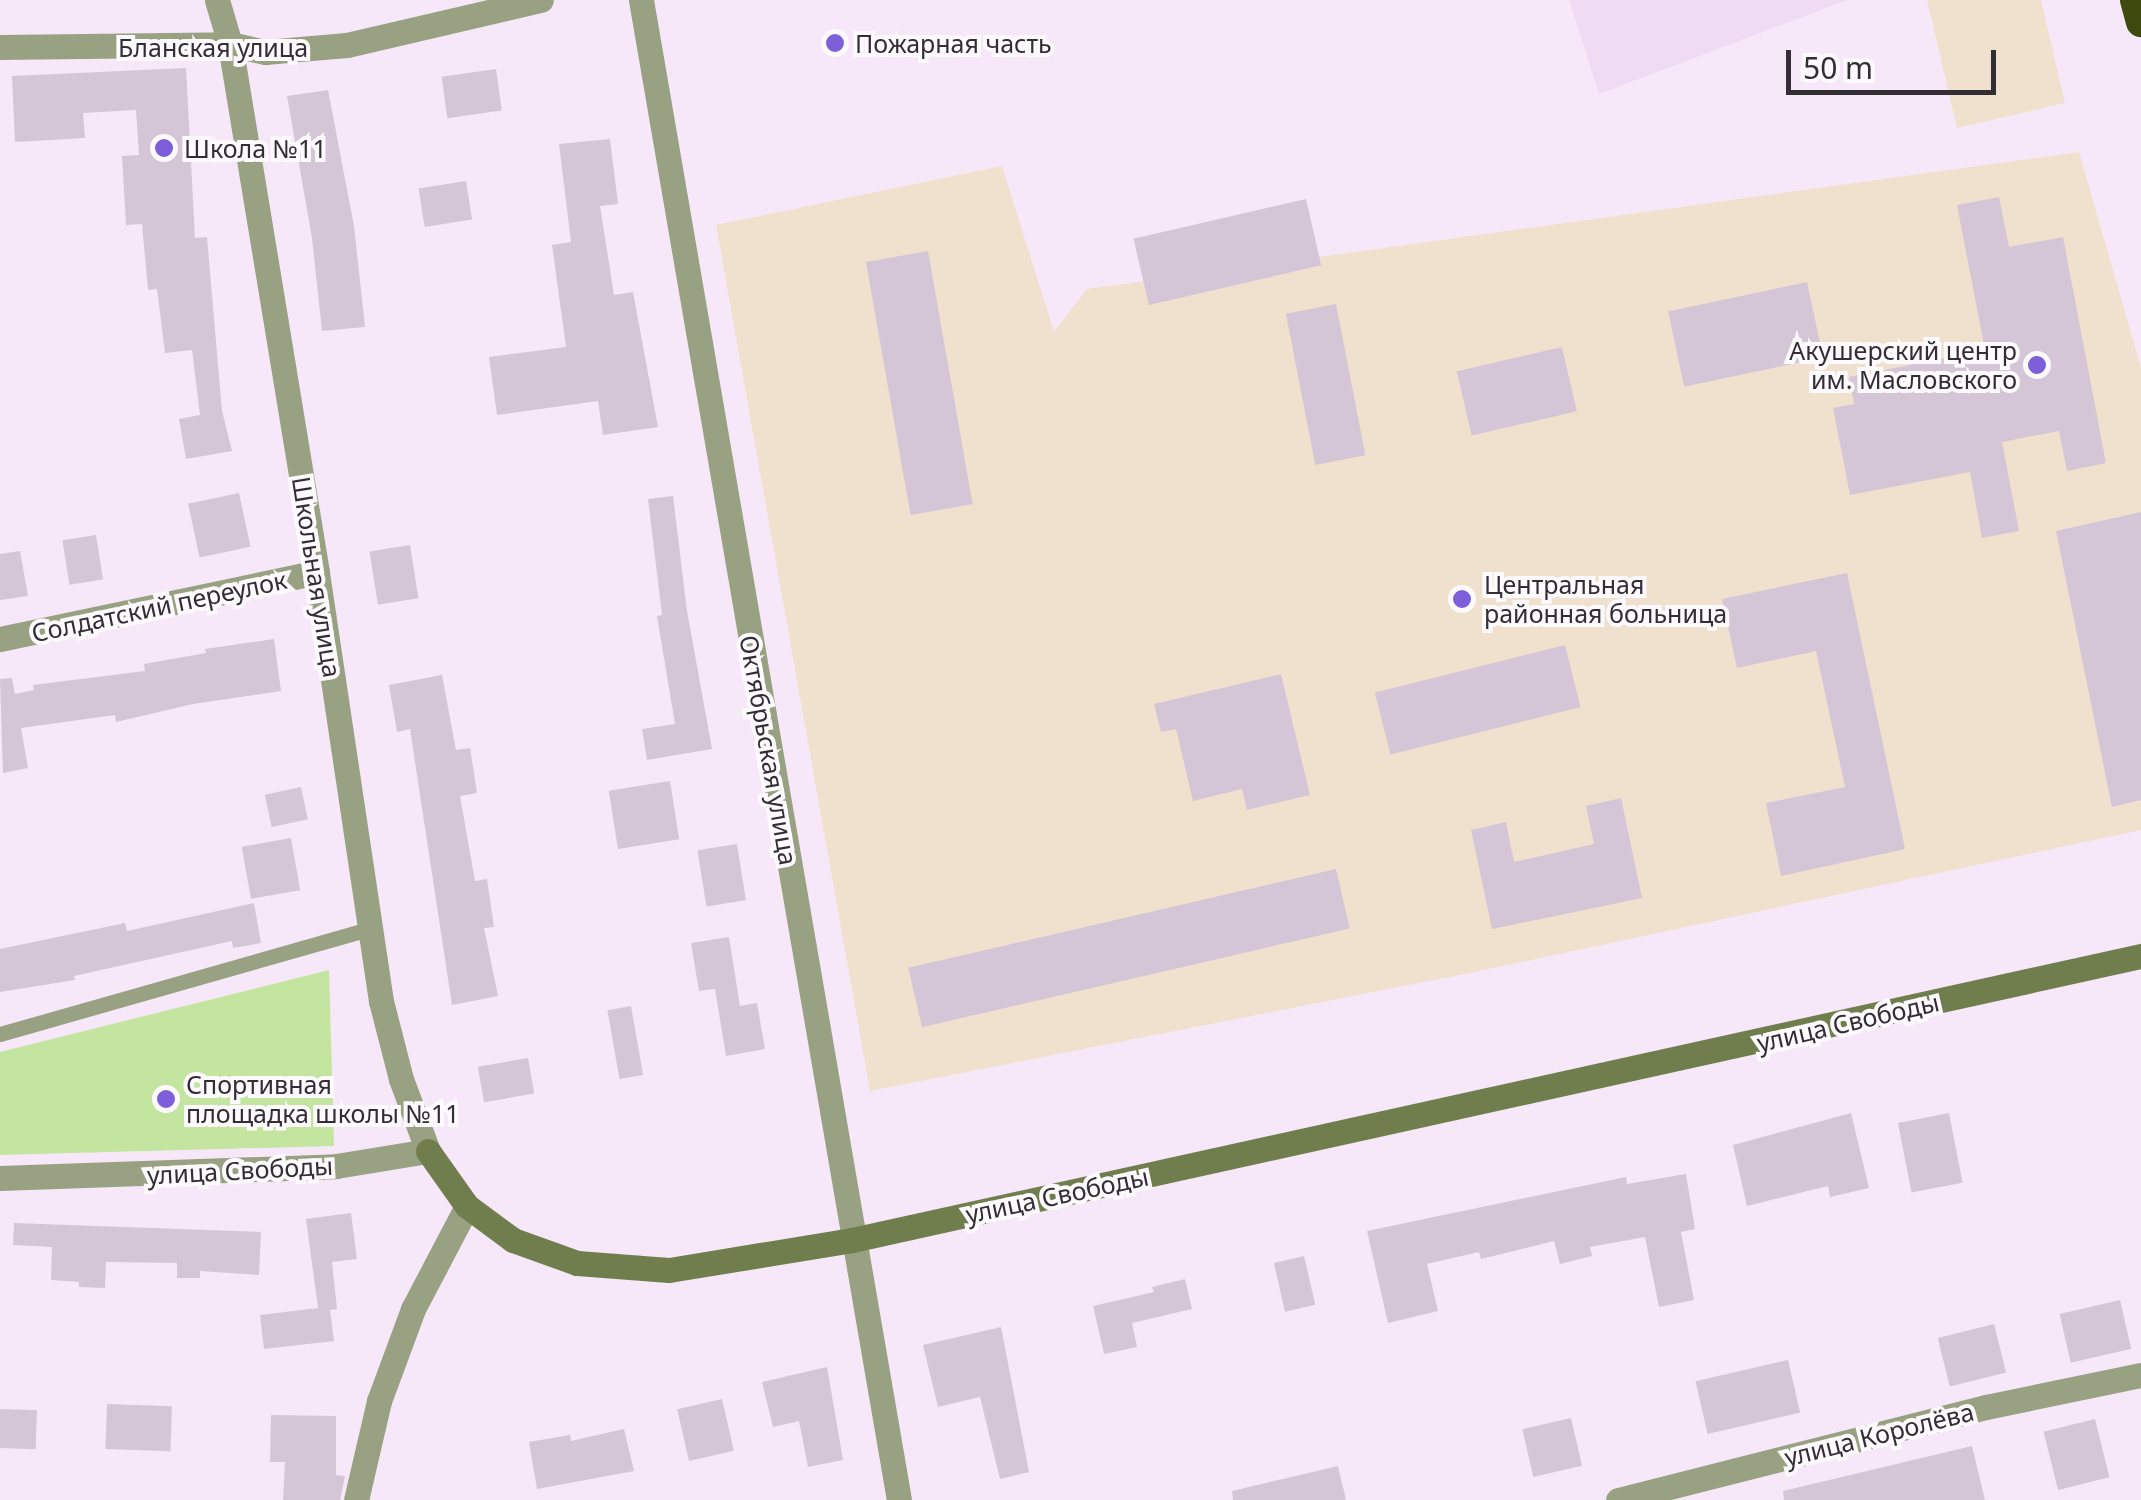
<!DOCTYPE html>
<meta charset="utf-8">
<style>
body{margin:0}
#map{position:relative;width:2141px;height:1500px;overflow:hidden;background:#f7e8f9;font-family:"Noto Sans",sans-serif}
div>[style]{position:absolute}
.built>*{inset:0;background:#efdbf3}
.medical>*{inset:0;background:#f0e1ce}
.green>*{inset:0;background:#c3e59f}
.building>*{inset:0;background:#d4c6d7;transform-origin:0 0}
.lane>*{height:15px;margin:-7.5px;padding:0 7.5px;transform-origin:7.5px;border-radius:7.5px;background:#98a282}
.street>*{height:25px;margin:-12.5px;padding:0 12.5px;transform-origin:12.5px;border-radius:12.5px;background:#98a282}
.secondary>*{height:25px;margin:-12.5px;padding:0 12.5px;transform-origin:12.5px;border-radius:12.5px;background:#707e4d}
.highway>*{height:30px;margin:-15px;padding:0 15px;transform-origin:15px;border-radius:15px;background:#3e4b0f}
.dots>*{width:28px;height:28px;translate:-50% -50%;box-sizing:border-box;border:5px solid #fdfafd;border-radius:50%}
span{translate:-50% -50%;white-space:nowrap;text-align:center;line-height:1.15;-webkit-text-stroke:8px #fdfafd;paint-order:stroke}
.poi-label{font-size:25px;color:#332d34}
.left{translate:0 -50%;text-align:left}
.right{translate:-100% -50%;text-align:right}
.street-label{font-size:25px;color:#332d34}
.scale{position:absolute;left:1786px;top:50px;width:210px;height:45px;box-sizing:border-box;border:5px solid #332d34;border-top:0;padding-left:12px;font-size:30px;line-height:35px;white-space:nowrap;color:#332d34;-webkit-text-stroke:8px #fdfafd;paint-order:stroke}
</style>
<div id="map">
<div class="built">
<div style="clip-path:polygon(1569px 0,1847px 0,1599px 94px)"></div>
</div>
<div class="medical">
<div style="clip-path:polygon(1927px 0,2041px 0,2065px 103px,1957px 128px)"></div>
<div style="clip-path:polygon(2079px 152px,2141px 368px,2141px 830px,1470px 973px,870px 1091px,716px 225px,1002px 166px,1054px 332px,1087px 289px)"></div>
</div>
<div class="green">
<div style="clip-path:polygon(329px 970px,334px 1146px,0 1155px,0 1052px)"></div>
</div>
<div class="building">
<div style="clip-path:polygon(186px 68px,195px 238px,207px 237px,222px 411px,232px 451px,186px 459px,179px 419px,200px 415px,192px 350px,165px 353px,157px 289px,148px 290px,142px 224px,126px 225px,122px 156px,139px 155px,136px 110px,83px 113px,85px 138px,15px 142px,12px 76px)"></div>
<div style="left:496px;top:69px;width:42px;height:55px;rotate:82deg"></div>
<div style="clip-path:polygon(328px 90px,354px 226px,365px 327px,322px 331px,312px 238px,287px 96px)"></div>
<div style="clip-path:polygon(610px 139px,618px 204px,600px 206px,614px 295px,633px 292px,658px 427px,603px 435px,598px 401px,497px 415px,489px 357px,566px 347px,552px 245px,571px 242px,559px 144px)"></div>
<div style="left:466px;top:181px;width:39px;height:48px;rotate:81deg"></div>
<div style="clip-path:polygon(1999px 197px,2009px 247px,2063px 237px,2106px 463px,2067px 471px,2059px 431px,2002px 442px,2019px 531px,1982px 538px,1970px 472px,1850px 495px,1833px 408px,1854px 404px,1849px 377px,1985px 350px,1957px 205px)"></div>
<div style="left:1306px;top:199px;width:68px;height:177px;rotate:77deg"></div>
<div style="left:928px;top:251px;width:257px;height:63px;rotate:80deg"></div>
<div style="left:1807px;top:282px;width:77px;height:142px;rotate:78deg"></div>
<div style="left:1336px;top:304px;width:154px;height:51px;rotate:79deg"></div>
<div style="left:1562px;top:347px;width:66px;height:108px;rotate:77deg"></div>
<div style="left:239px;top:493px;width:55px;height:52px;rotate:78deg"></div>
<div style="clip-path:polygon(673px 496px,687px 611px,712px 749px,647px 760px,642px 729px,675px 724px,657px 616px,662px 615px,648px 499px)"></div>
<div style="clip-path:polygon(2141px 512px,2141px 800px,2112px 807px,2056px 531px)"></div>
<div style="left:96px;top:535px;width:45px;height:34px;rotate:81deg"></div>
<div style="left:410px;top:545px;width:54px;height:41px;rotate:81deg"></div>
<div style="clip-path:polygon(20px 551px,28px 596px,0 600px,0 554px)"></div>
<div style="clip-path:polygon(1847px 573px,1905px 849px,1781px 876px,1766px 803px,1845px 787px,1816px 651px,1737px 668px,1722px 599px)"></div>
<div style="clip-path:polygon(274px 639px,281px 691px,193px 704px,116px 722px,115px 715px,21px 728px,28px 768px,3px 773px,0 679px,12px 678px,15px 694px,34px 690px,33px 685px,145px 671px,144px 664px,206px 653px,205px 649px)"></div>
<div style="left:1565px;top:645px;width:64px;height:196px;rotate:76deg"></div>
<div style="clip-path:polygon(1281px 674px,1310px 795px,1247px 810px,1242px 789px,1193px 801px,1176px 729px,1161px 732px,1154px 704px)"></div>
<div style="clip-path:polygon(442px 675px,456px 750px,470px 748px,477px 793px,460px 796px,475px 881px,487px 879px,494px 927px,484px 928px,498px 996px,452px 1005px,410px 729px,397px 732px,389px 685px)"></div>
<div style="left:670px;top:781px;width:59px;height:62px;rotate:81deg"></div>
<div style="left:301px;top:787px;width:33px;height:37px;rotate:78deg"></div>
<div style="clip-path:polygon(1621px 798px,1642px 898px,1492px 929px,1471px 830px,1506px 822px,1514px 862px,1594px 844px,1586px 806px)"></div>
<div style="left:291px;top:838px;width:53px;height:50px;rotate:80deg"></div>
<div style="left:737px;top:844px;width:57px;height:40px;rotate:81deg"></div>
<div style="left:1336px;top:869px;width:61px;height:439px;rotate:77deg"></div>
<div style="clip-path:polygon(254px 903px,261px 943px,233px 948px,232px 941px,74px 976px,75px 980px,0 992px,0 949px,125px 923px,127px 931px)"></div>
<div style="clip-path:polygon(729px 937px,740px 1006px,757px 1003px,765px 1049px,726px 1056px,715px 989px,699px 991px,691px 943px)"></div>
<div style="left:631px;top:1006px;width:70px;height:24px;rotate:80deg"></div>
<div style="left:528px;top:1058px;width:36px;height:51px;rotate:80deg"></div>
<div style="clip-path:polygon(1851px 1113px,1869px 1188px,1830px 1197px,1828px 1186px,1747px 1206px,1733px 1145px)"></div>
<div style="left:1949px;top:1113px;width:71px;height:52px;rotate:79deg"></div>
<div style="clip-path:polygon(1686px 1174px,1695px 1229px,1681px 1232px,1694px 1300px,1659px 1307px,1645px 1237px,1590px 1247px,1592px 1256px,1560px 1264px,1554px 1241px,1481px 1259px,1479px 1252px,1427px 1264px,1438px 1311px,1388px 1323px,1367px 1231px,1626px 1177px,1627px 1184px)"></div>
<div style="clip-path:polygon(351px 1213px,357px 1259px,332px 1262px,337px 1309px,330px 1310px,334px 1341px,264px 1349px,260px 1315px,318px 1308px,306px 1219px)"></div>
<div style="clip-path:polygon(14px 1223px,261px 1232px,259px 1275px,200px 1271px,200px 1278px,177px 1278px,177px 1263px,106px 1262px,105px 1288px,79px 1287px,79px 1282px,51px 1280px,52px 1247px,13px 1245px)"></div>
<div style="left:1304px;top:1256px;width:50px;height:31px;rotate:77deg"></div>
<div style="clip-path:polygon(1185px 1279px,1192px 1309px,1132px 1323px,1137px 1347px,1104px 1354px,1093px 1306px,1154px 1292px,1152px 1287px)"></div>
<div style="left:2120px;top:1300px;width:50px;height:62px;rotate:77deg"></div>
<div style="left:1994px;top:1324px;width:50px;height:58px;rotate:76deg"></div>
<div style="clip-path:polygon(1001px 1327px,1029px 1472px,1000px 1479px,980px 1397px,938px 1407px,923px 1345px)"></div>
<div style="left:1788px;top:1360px;width:54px;height:95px;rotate:77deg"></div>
<div style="clip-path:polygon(827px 1367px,843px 1460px,808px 1467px,799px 1421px,773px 1427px,762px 1382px)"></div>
<div style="left:722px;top:1399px;width:53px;height:46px;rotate:77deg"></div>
<div style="left:107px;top:1404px;width:65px;height:45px;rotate:2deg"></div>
<div style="left:0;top:1409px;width:37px;height:39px;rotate:2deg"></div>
<div style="clip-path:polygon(271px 1415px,336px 1416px,336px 1475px,345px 1476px,340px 1500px,283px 1500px,285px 1462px,270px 1462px)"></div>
<div style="left:1571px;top:1418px;width:49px;height:50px;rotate:77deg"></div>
<div style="left:2095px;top:1419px;width:60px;height:53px;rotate:76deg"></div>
<div style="clip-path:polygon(624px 1429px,634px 1471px,537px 1489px,529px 1442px,570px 1435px,571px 1441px)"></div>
<div style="clip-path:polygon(1972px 1446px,1985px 1500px,1784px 1500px,1783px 1491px)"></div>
<div style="clip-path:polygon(1338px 1466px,1346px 1500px,1233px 1500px,1232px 1491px)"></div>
</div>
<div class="lane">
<div style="left:0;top:1034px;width:387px;rotate:-15.9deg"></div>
</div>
<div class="street">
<div style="left:641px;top:0;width:1522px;rotate:80.24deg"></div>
<div style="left:0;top:47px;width:230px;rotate:-0.7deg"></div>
<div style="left:230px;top:44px;width:36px;rotate:13deg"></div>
<div style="left:265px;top:52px;width:82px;rotate:-4.9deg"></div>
<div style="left:347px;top:45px;width:199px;rotate:-13.1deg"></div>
<div style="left:0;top:639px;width:324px;rotate:-11.9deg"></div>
<div style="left:0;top:1178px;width:336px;rotate:-2deg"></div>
<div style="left:336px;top:1166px;width:93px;rotate:-9.3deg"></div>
<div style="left:428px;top:1151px;width:77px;rotate:-110.6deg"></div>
<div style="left:401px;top:1079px;width:81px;rotate:-104.4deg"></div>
<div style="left:381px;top:1001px;width:434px;rotate:-98.5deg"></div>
<div style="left:317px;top:572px;width:535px;rotate:-99.36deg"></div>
<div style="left:230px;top:44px;width:46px;rotate:-106.5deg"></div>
<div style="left:356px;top:1500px;width:102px;rotate:-76.9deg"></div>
<div style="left:379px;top:1401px;width:98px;rotate:-69.7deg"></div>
<div style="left:413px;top:1309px;width:116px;rotate:-62.3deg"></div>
<div style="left:1618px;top:1500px;width:380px;rotate:-14.2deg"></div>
<div style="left:1986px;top:1407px;width:158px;rotate:-11.7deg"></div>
</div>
<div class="secondary">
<div style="left:428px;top:1151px;width:67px;rotate:54.7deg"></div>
<div style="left:467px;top:1206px;width:57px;rotate:36.5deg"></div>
<div style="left:513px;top:1240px;width:68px;rotate:19.8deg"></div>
<div style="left:577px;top:1263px;width:92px;rotate:4.4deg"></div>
<div style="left:669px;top:1270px;width:185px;rotate:-9.3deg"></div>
<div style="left:852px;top:1240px;width:1320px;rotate:-12.43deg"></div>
</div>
<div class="highway">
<div style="left:2135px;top:0;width:23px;rotate:75deg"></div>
</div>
<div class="dots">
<div style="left:835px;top:43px;background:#7d5fda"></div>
<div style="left:164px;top:148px;background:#7d5fda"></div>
<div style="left:2037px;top:365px;background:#7d5fda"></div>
<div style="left:1462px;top:599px;background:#7d5fda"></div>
<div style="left:166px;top:1099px;background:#7d5fda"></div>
</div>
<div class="poi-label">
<span class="left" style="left:855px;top:43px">Пожарная часть</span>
<span class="left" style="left:184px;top:148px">Школа №11</span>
<span class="right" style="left:2017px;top:365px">Акушерский центр<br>им. Масловского</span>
<span class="left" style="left:1484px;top:599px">Центральная<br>районная больница</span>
<span class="left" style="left:186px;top:1099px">Спортивная<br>площадка школы №11</span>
</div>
<div class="street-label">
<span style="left:213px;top:47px">Бланская улица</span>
<span style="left:317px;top:577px;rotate:81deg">Школьная улица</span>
<span style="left:159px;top:606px;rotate:-12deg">Солдатский переулок</span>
<span style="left:769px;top:750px;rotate:80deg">Октябрьская улица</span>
<span style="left:1848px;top:1022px;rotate:-13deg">улица Свободы</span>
<span style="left:240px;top:1170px;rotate:-3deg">улица Свободы</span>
<span style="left:1057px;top:1195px;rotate:-12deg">улица Свободы</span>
<span style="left:1879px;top:1434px;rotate:-14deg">улица Королёва</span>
</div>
<div class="scale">50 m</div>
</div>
